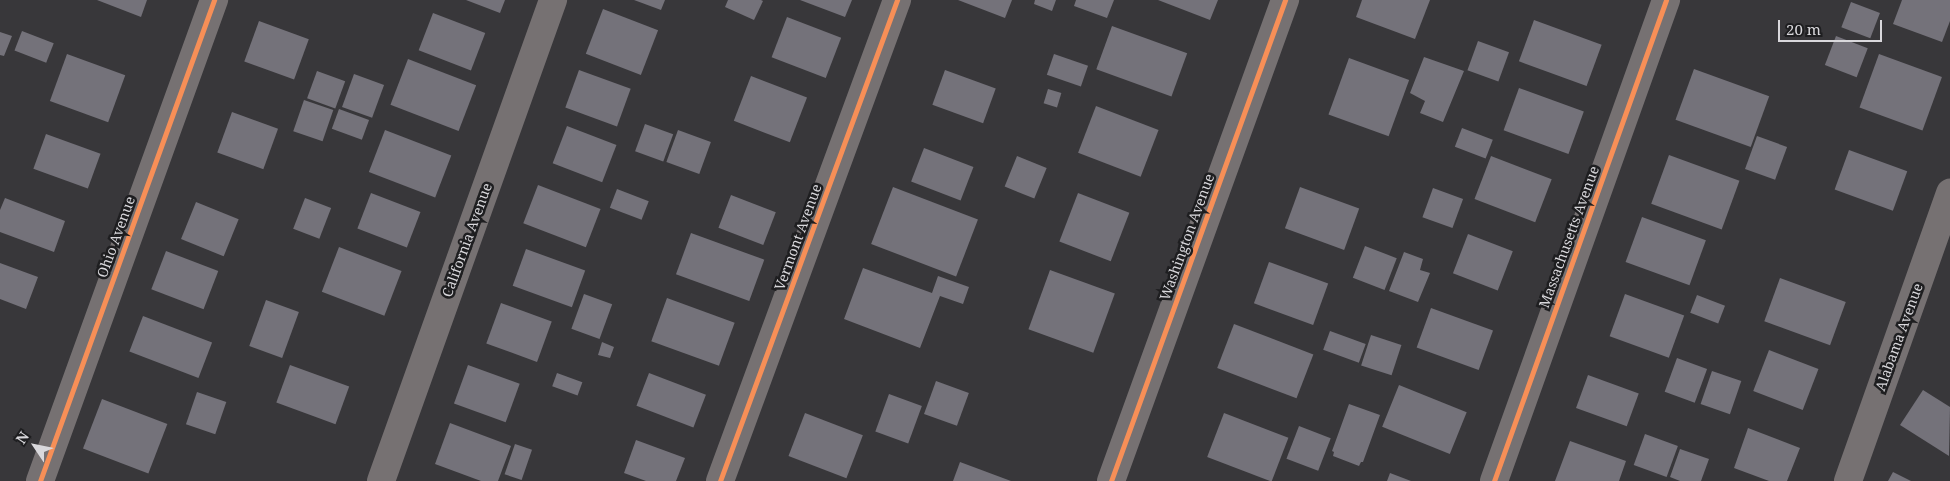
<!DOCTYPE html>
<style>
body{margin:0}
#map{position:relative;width:1950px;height:481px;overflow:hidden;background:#38373a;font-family:"Noto Serif",serif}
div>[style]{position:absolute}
.building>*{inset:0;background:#74727a;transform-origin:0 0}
.street>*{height:28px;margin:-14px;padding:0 14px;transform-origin:14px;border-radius:14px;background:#767172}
.cycleway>*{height:5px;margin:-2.5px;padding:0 2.5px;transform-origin:2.5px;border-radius:2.5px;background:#f78f57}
span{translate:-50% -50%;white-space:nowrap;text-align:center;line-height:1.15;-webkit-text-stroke:5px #1e1e20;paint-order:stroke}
.street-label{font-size:14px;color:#d9d8dc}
.north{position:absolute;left:10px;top:421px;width:50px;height:50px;-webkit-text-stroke:4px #1e1e20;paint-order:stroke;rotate:304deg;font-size:14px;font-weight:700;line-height:20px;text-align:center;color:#d9d8dc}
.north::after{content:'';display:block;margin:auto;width:18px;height:22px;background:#d9d8dc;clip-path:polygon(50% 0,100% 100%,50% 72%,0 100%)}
.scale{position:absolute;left:1778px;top:20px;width:104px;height:22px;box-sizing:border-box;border:2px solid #d9d8dc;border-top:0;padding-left:6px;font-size:15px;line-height:18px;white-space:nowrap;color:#d9d8dc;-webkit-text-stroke:4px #1e1e20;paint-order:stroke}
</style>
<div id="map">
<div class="building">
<div style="clip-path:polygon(97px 0,147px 0,141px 17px)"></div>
<div style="clip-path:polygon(466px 0,505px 0,500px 13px)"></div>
<div style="clip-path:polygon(634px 0,665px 0,661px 10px)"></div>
<div style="clip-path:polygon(728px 0,761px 0,763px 1px,754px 20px,725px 7px)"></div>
<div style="clip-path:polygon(800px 0,852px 0,845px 17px)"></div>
<div style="clip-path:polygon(958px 0,1012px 0,1005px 18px)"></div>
<div style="clip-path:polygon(1035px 0,1056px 0,1052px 11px,1034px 4px)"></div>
<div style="clip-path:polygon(1076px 0,1114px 0,1107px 18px,1074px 6px)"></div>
<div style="clip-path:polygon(1158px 0,1218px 0,1210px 20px)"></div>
<div style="clip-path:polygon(1362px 0,1430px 0,1415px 39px,1356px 17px)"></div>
<div style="clip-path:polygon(1902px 0,1950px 0,1950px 21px,1942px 42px,1893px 24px)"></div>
<div style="left:1851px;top:2px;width:31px;height:27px;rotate:21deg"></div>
<div style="left:603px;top:9px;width:59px;height:48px;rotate:21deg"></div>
<div style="left:433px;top:13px;width:56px;height:40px;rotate:21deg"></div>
<div style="left:787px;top:17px;width:58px;height:43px;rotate:21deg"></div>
<div style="left:1534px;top:20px;width:72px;height:44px;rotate:20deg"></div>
<div style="left:259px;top:21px;width:53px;height:43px;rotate:20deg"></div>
<div style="left:1112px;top:26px;width:80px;height:46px;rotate:20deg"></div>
<div style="left:22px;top:31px;width:34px;height:21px;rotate:21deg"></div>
<div style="clip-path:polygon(0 32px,12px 36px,4px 56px,0 55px)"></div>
<div style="left:1836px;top:36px;width:34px;height:31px;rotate:21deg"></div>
<div style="left:1478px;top:41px;width:33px;height:31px;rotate:20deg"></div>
<div style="left:67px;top:54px;width:62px;height:50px;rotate:20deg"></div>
<div style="left:1054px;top:54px;width:36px;height:22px;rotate:19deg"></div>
<div style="left:1879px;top:54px;width:67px;height:57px;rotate:20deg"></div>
<div style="clip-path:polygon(1424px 57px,1464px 71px,1443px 122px,1420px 113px,1425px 101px,1410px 93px)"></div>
<div style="left:1349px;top:58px;width:64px;height:60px;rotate:20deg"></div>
<div style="left:408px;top:59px;width:73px;height:49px;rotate:21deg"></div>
<div style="left:1694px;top:69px;width:80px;height:54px;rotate:20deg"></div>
<div style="left:579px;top:70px;width:55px;height:40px;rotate:20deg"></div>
<div style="left:945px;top:70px;width:54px;height:37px;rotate:20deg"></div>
<div style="left:317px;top:71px;width:30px;height:29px;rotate:20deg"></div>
<div style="left:354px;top:74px;width:32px;height:35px;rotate:20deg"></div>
<div style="left:751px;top:76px;width:60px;height:48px;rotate:21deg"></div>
<div style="left:1519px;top:88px;width:69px;height:45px;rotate:20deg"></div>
<div style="left:1048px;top:89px;width:14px;height:15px;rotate:17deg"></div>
<div style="left:304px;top:100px;width:31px;height:33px;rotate:19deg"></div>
<div style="left:1096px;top:106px;width:67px;height:50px;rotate:21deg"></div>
<div style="left:339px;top:109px;width:32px;height:21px;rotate:20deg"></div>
<div style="left:232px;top:112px;width:49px;height:43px;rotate:20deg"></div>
<div style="left:645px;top:124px;width:30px;height:29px;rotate:20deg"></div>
<div style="left:567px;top:126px;width:53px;height:40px;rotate:21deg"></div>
<div style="left:1462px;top:128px;width:33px;height:20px;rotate:21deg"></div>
<div style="left:385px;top:130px;width:71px;height:45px;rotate:21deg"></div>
<div style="left:678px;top:130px;width:35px;height:34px;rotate:20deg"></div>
<div style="left:46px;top:134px;width:58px;height:37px;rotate:20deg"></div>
<div style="left:1757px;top:136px;width:32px;height:35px;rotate:20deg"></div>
<div style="left:924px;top:148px;width:53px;height:36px;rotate:21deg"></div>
<div style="left:1849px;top:150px;width:62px;height:42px;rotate:20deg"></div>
<div style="left:1669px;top:155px;width:75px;height:52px;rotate:20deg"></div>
<div style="left:1017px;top:156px;width:32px;height:33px;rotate:22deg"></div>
<div style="left:1491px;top:156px;width:65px;height:46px;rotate:21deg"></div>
<div style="left:538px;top:185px;width:67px;height:41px;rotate:21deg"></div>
<div style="left:893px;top:187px;width:91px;height:61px;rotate:21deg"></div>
<div style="left:1300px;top:187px;width:63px;height:44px;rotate:20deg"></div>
<div style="left:1433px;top:188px;width:32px;height:31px;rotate:20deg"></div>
<div style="left:617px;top:189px;width:34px;height:20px;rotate:21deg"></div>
<div style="left:371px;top:193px;width:53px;height:38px;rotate:21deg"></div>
<div style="left:1078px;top:193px;width:55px;height:52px;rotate:21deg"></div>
<div style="left:731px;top:195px;width:48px;height:35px;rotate:21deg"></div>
<div style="clip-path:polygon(5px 198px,65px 221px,54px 252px,0 232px,0 210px)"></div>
<div style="left:305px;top:198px;width:28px;height:33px;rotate:21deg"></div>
<div style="left:196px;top:202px;width:46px;height:40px;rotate:22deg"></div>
<div style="left:1642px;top:217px;width:68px;height:48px;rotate:20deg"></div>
<div style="left:691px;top:233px;width:78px;height:44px;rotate:20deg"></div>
<div style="left:1468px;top:234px;width:48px;height:42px;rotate:21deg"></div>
<div style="left:1365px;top:246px;width:34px;height:34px;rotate:21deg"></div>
<div style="left:339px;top:247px;width:67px;height:48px;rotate:21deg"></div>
<div style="left:526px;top:249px;width:63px;height:39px;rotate:20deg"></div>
<div style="left:166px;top:251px;width:56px;height:41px;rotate:21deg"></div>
<div style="clip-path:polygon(1404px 252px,1423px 259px,1420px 270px,1430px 273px,1418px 302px,1389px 291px)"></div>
<div style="left:1269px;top:262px;width:63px;height:44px;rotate:20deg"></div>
<div style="clip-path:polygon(0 263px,38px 277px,26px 309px,0 299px)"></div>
<div style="clip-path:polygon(863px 268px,932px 293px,938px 276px,969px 287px,963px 304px,940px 296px,920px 348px,844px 319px)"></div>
<div style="left:1050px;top:270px;width:69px;height:63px;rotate:20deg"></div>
<div style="left:1780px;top:278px;width:70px;height:46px;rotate:20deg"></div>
<div style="left:584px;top:294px;width:30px;height:37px;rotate:20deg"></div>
<div style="left:1625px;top:294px;width:63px;height:45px;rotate:20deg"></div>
<div style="left:1697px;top:295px;width:30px;height:19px;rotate:21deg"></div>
<div style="left:667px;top:298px;width:72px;height:46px;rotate:20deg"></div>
<div style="left:266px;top:300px;width:35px;height:49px;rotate:20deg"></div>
<div style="left:501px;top:303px;width:54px;height:43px;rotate:20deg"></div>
<div style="left:1431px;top:308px;width:66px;height:42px;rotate:20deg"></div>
<div style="left:143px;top:316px;width:74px;height:38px;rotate:21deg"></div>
<div style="left:1234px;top:324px;width:85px;height:47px;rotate:21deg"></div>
<div style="left:1330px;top:331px;width:38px;height:20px;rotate:20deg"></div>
<div style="left:1371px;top:335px;width:32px;height:32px;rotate:18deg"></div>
<div style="clip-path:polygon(602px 342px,614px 347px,610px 358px,598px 355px)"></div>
<div style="left:1769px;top:350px;width:53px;height:44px;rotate:21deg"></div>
<div style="left:1677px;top:358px;width:32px;height:36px;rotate:20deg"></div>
<div style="left:290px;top:365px;width:63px;height:40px;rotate:20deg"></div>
<div style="left:468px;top:365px;width:55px;height:41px;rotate:20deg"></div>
<div style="left:1712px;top:371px;width:31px;height:35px;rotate:19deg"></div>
<div style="left:557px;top:373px;width:27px;height:14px;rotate:20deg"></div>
<div style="left:649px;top:373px;width:61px;height:35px;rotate:21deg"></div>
<div style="left:1588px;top:375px;width:54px;height:35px;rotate:20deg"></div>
<div style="left:936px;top:381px;width:35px;height:35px;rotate:20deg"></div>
<div style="left:1399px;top:385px;width:73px;height:45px;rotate:22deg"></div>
<div style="clip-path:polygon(1923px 390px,1950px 407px,1949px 456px,1900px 425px)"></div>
<div style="left:197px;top:392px;width:31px;height:34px;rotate:19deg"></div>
<div style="left:889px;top:394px;width:35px;height:40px;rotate:20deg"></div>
<div style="left:102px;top:399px;width:70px;height:53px;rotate:21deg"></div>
<div style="clip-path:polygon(1349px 404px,1380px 415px,1363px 462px,1361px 462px,1359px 466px,1333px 456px,1334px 452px,1332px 451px)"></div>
<div style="left:805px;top:413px;width:62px;height:46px;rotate:21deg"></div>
<div style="left:1224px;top:413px;width:69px;height:47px;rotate:21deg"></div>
<div style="clip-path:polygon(450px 423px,511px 446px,498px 481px,481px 481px,435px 464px)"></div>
<div style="left:1299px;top:426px;width:34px;height:35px;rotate:21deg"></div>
<div style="clip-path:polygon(1748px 428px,1800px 448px,1787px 481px,1769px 481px,1734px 468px)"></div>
<div style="left:1645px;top:434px;width:35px;height:33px;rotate:20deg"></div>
<div style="clip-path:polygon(636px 440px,685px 458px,676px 481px,646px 481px,624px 473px)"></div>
<div style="clip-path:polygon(1570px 441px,1626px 461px,1619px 481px,1555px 481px)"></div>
<div style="left:515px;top:444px;width:18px;height:32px;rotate:19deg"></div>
<div style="clip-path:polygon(1680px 449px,1709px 459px,1701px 481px,1680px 481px,1670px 477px)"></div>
<div style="clip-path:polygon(960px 462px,1011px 481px,953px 481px)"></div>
<div style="clip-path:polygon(1893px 472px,1911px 481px,1888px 481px)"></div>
<div style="clip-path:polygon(1390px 473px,1411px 481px,1387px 481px)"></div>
</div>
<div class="street">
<div style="left:40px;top:481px;width:512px;rotate:-70.11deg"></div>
<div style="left:381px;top:481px;width:511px;rotate:-70.32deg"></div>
<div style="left:720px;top:481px;width:513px;rotate:-69.8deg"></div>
<div style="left:1111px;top:481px;width:512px;rotate:-70.11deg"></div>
<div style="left:1494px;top:481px;width:511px;rotate:-70.32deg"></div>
<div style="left:1848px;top:481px;width:306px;rotate:-70.5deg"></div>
</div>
<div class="cycleway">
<div style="left:40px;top:481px;width:512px;rotate:-70.11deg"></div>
<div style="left:720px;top:481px;width:513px;rotate:-69.8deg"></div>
<div style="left:1111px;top:481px;width:512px;rotate:-70.11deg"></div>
<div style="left:1494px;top:481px;width:511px;rotate:-70.32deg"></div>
</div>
<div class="street-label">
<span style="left:116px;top:237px;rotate:-70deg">Ohio Avenue</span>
<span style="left:798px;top:237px;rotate:-70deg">Vermont Avenue</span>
<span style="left:1187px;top:237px;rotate:-70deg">Washington Avenue</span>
<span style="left:1569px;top:237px;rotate:-70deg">Massachusetts Avenue</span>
<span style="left:467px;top:240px;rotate:-70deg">California Avenue</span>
<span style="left:1899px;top:337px;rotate:-70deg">Alabama Avenue</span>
</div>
<div class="north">N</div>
<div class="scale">20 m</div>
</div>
